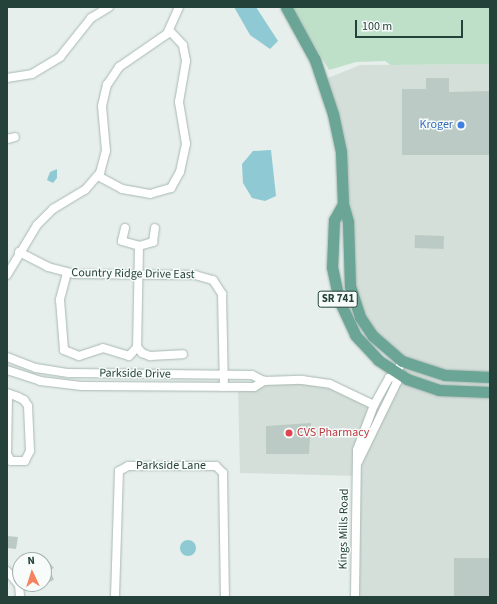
<!DOCTYPE html>
<style>
body{margin:0}
#map{position:relative;width:497px;height:604px;overflow:hidden;background:#e6efeb;font-family:"Source Sans 3",sans-serif}
div>[style]{position:absolute}
.built>*{inset:0;background:#d4dfda}
.green>*{inset:0;background:#bfe0c8}
.water>*{inset:0;background:#8ec9d4}
.round{border-radius:50%}
.building>*{inset:0;background:#bbcac4;transform-origin:0 0}
.roads{filter:drop-shadow(0 0 1px #a8b8b2) drop-shadow(0 0 1px #a8b8b2)}
.minor>*{height:8px;margin:-4px;padding:0 4px;transform-origin:4px;border-radius:4px;background:#fff}
.major>*{height:11px;margin:-5.5px;padding:0 5.5px;transform-origin:5.5px;border-radius:5.5px;background:#6aa596}
.dots>*{width:11px;height:11px;translate:-50% -50%;box-sizing:border-box;border:2px solid #f7fbf9;border-radius:50%}
span{translate:-50% -50%;white-space:nowrap;text-align:center;line-height:1.15;-webkit-text-stroke:3px #f7fbf9;paint-order:stroke}
.shield-label span{padding:1px 3px;background:#f7fbf9;border:1px solid;border-radius:3px;-webkit-text-stroke-width:0}
.shield-label{font-size:11px;color:#24423a;font-weight:700}
.shop-label{font-size:12px;color:#366cbe}
.right{translate:-100% -50%;text-align:right}
.street-label{font-size:12px;color:#24423a}
.health-label{font-size:12px;color:#be3a42}
.left{translate:0 -50%;text-align:left}
.frame{position:absolute;inset:0;border:8px solid #24423a;pointer-events:none}
.north{position:absolute;left:12px;top:552px;width:40px;height:40px;box-sizing:border-box;background:#f7fbf9;border:1px solid #a3b1ad;border-radius:50%;rotate:356deg;font-size:11px;font-weight:700;line-height:16px;text-align:center;color:#24423a}
.north::after{content:'';display:block;margin:auto;width:14px;height:18px;background:#f4845f;clip-path:polygon(50% 0,100% 100%,50% 72%,0 100%)}
.scale{position:absolute;left:355px;top:20px;width:108px;height:18px;box-sizing:border-box;border:2px solid #24423a;border-top:0;padding-left:5px;font-size:12px;line-height:14px;white-space:nowrap;color:#24423a;-webkit-text-stroke:3px #f7fbf9;paint-order:stroke}
</style>
<div id="map">
<div class="built">
<div style="clip-path:polygon(490px 64px,490px 597px,355px 597px,358px 476px,240px 473px,238px 387px,264px 381px,330px 384px,381px 409px,402px 361px,390px 352px,355px 305px,342px 173px,323px 80px,360px 65px)"></div>
</div>
<div class="green">
<div style="clip-path:polygon(292px 7px,490px 7px,490px 64px,391px 65px,385px 61px,356px 62px,329px 70px)"></div>
</div>
<div class="water">
<div style="clip-path:polygon(234px 7px,256px 7px,278px 41px,270px 49px,250px 35px)"></div>
<div style="clip-path:polygon(271px 150px,276px 196px,265px 201px,252px 198px,243px 183px,242px 164px,253px 151px)"></div>
<div style="clip-path:polygon(57px 169px,57px 178px,53px 183px,47px 180px,50px 172px)"></div>
<div class="round" style="left:180px;top:540px;width:16px;height:16px"></div>
</div>
<div class="building">
<div style="clip-path:polygon(426px 78px,449px 78px,449px 92px,490px 91px,490px 155px,402px 155px,402px 89px,426px 89px)"></div>
<div style="left:415px;top:235px;width:29px;height:13px;rotate:2deg"></div>
<div style="clip-path:polygon(311px 423px,309px 454px,266px 454px,266px 426px)"></div>
<div style="clip-path:polygon(7px 536px,18px 537px,16px 549px,7px 548px)"></div>
<div style="clip-path:polygon(44px 556px,54px 568px,50px 570px,54px 580px,44px 584px)"></div>
<div style="left:490px;top:558px;width:39px;height:36px;rotate:90deg"></div>
</div>
<div class="roads">
<div class="minor">
<div style="left:7px;top:78px;width:25px;rotate:-9deg"></div>
<div style="left:32px;top:74px;width:33px;rotate:-31deg"></div>
<div style="left:60px;top:57px;width:50px;rotate:-51.5deg"></div>
<div style="left:91px;top:18px;width:21px;rotate:-31deg"></div>
<div style="left:7px;top:139px;width:8px;rotate:-14deg"></div>
<div style="left:98px;top:176px;width:27px;rotate:28deg"></div>
<div style="left:122px;top:189px;width:28px;rotate:10deg"></div>
<div style="left:150px;top:194px;width:22px;rotate:-16deg"></div>
<div style="left:171px;top:188px;width:18px;rotate:-61deg"></div>
<div style="left:180px;top:172px;width:29px;rotate:-78deg"></div>
<div style="left:186px;top:144px;width:43px;rotate:-99.5deg"></div>
<div style="left:179px;top:102px;width:42px;rotate:-80.3deg"></div>
<div style="left:186px;top:61px;width:16px;rotate:-101deg"></div>
<div style="left:183px;top:45px;width:19px;rotate:-133deg"></div>
<div style="left:125px;top:228px;width:13px;rotate:103deg"></div>
<div style="left:122px;top:241px;width:18px;rotate:16deg"></div>
<div style="left:139px;top:246px;width:15px;rotate:-16deg"></div>
<div style="left:153px;top:242px;width:14px;rotate:-82deg"></div>
<div style="left:139px;top:246px;width:101px;rotate:91.1deg"></div>
<div style="left:137px;top:347px;width:8px;rotate:50deg"></div>
<div style="left:142px;top:353px;width:9px;rotate:21deg"></div>
<div style="left:150px;top:356px;width:33px;rotate:-3deg"></div>
<div style="left:19px;top:252px;width:33px;rotate:27deg"></div>
<div style="left:48px;top:267px;width:27px;rotate:15deg"></div>
<div style="left:74px;top:274px;width:121px;rotate:0.5deg"></div>
<div style="left:195px;top:275px;width:19px;rotate:16deg"></div>
<div style="left:213px;top:280px;width:17px;rotate:57deg"></div>
<div style="left:222px;top:294px;width:93px;rotate:88.8deg"></div>
<div style="left:67px;top:273px;width:28px;rotate:105deg"></div>
<div style="left:60px;top:300px;width:50px;rotate:85.4deg"></div>
<div style="left:64px;top:350px;width:16px;rotate:22deg"></div>
<div style="left:79px;top:356px;width:25px;rotate:-18deg"></div>
<div style="left:103px;top:348px;width:27px;rotate:17deg"></div>
<div style="left:129px;top:356px;width:12px;rotate:-48deg"></div>
<div style="left:7px;top:275px;width:58px;rotate:-59deg"></div>
<div style="left:37px;top:225px;width:23px;rotate:-45deg"></div>
<div style="left:53px;top:209px;width:37px;rotate:-31deg"></div>
<div style="left:85px;top:190px;width:23px;rotate:-49deg"></div>
<div style="left:100px;top:173px;width:23px;rotate:-75deg"></div>
<div style="left:106px;top:151px;width:45px;rotate:-95.1deg"></div>
<div style="left:102px;top:106px;width:22px;rotate:-77deg"></div>
<div style="left:107px;top:85px;width:22px;rotate:-56deg"></div>
<div style="left:119px;top:67px;width:58px;rotate:-34.5deg"></div>
<div style="left:167px;top:34px;width:30px;rotate:-66deg"></div>
<div style="left:7px;top:357px;width:31px;rotate:21deg"></div>
<div style="left:36px;top:368px;width:33px;rotate:9deg"></div>
<div style="left:69px;top:373px;width:183px;rotate:0.6deg"></div>
<div style="left:252px;top:375px;width:13px;rotate:27deg"></div>
<div style="left:264px;top:381px;width:38px;rotate:-2deg"></div>
<div style="left:302px;top:380px;width:28px;rotate:8deg"></div>
<div style="left:330px;top:384px;width:49px;rotate:25.5deg"></div>
<div style="left:7px;top:370px;width:35px;rotate:18deg"></div>
<div style="left:40px;top:381px;width:42px;rotate:6.8deg"></div>
<div style="left:82px;top:386px;width:172px;rotate:0.3deg"></div>
<div style="left:254px;top:387px;width:12px;rotate:-31deg"></div>
<div style="left:7px;top:393px;width:12px;rotate:20deg"></div>
<div style="left:18px;top:397px;width:7px;rotate:27deg"></div>
<div style="left:24px;top:400px;width:7px;rotate:56deg"></div>
<div style="left:28px;top:406px;width:45px;rotate:87.5deg"></div>
<div style="left:30px;top:451px;width:11px;rotate:117deg"></div>
<div style="left:25px;top:461px;width:14px;rotate:180deg"></div>
<div style="left:11px;top:461px;width:8px;rotate:-120deg"></div>
<div style="left:7px;top:454px;width:60px;rotate:-89deg"></div>
<div style="left:358px;top:462px;width:89px;rotate:-64deg"></div>
<div style="left:397px;top:382px;width:5px;rotate:-112deg"></div>
<div style="left:395px;top:377px;width:17px;rotate:-66deg"></div>
<div style="left:7px;top:571px;width:18px;rotate:49deg"></div>
<div style="left:19px;top:585px;width:12px;rotate:85deg"></div>
<div style="left:115px;top:597px;width:126px;rotate:-88.2deg"></div>
<div style="left:119px;top:471px;width:10px;rotate:-29deg"></div>
<div style="left:128px;top:466px;width:88px"></div>
<div style="left:216px;top:466px;width:10px;rotate:45deg"></div>
<div style="left:223px;top:473px;width:124px;rotate:89.1deg"></div>
<div style="left:355px;top:597px;width:147px;rotate:-89.2deg"></div>
<div style="left:357px;top:450px;width:48px;rotate:-69.3deg"></div>
<div style="left:374px;top:405px;width:31px;rotate:-61deg"></div>
<div style="left:389px;top:378px;width:6px;rotate:-9deg"></div>
</div>
<div class="major">
<div style="left:286px;top:7px;width:60px;rotate:61.3deg"></div>
<div style="left:315px;top:60px;width:57px;rotate:71.6deg"></div>
<div style="left:333px;top:114px;width:39px;rotate:78deg"></div>
<div style="left:341px;top:152px;width:52px;rotate:87.8deg"></div>
<div style="left:343px;top:204px;width:19px;rotate:74deg"></div>
<div style="left:348px;top:222px;width:64px;rotate:88.2deg"></div>
<div style="left:350px;top:286px;width:33px;rotate:72deg"></div>
<div style="left:360px;top:317px;width:23px;rotate:56deg"></div>
<div style="left:373px;top:336px;width:38px;rotate:41deg"></div>
<div style="left:402px;top:361px;width:45px;rotate:18deg"></div>
<div style="left:445px;top:375px;width:45px;rotate:2.5deg"></div>
<div style="left:343px;top:204px;width:18px;rotate:119deg"></div>
<div style="left:334px;top:220px;width:47px;rotate:92.4deg"></div>
<div style="left:332px;top:267px;width:34px;rotate:78deg"></div>
<div style="left:339px;top:300px;width:38px;rotate:65deg"></div>
<div style="left:355px;top:335px;width:34px;rotate:47deg"></div>
<div style="left:378px;top:360px;width:35px;rotate:33deg"></div>
<div style="left:407px;top:379px;width:34px;rotate:19deg"></div>
<div style="left:439px;top:390px;width:51px;rotate:2.2deg"></div>
</div>
</div>
<div class="dots">
<div style="left:461px;top:125px;background:#3f7fe0"></div>
<div style="left:289px;top:433px;background:#e0444e"></div>
</div>
<div class="shield-label">
<span style="left:338px;top:299px">SR 741</span>
</div>
<div class="shop-label">
<span class="right" style="left:453px;top:125px">Kroger</span>
</div>
<div class="street-label">
<span style="left:133px;top:274px;rotate:1deg">Country Ridge Drive East</span>
<span style="left:135px;top:374px;rotate:1deg">Parkside Drive</span>
<span style="left:171px;top:466px">Parkside Lane</span>
<span style="left:344px;top:529px;rotate:-89deg">Kings Mills Road</span>
</div>
<div class="health-label">
<span class="left" style="left:297px;top:433px">CVS Pharmacy</span>
</div>
<div class="frame"></div>
<div class="north">N</div>
<div class="scale">100 m</div>
</div>
